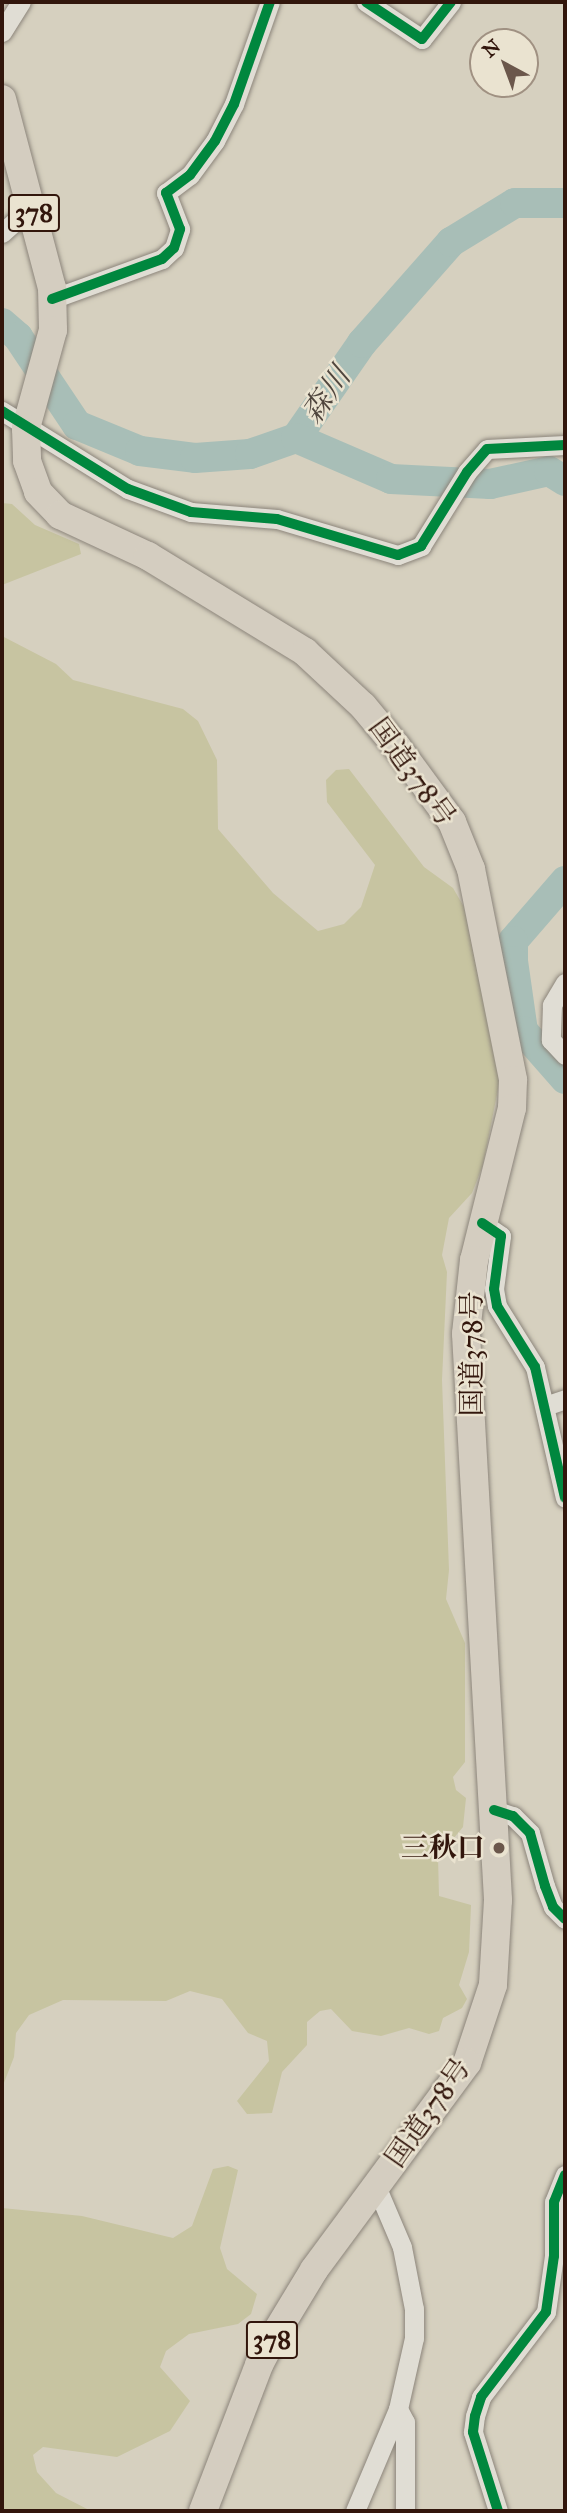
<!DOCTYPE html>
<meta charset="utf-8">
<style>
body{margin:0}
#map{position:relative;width:567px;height:2513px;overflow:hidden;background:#d6d0bf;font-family:"IM FELL Great Primer","Noto Serif JP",serif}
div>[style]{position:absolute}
.green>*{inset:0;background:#c7c4a1}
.river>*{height:30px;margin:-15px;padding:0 15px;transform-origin:15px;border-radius:15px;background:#a8beb7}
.roads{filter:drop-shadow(0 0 2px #8c857b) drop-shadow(0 0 2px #8c857b)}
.minor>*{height:19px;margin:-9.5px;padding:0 9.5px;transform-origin:9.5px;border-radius:9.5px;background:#e0ddd4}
.highway>*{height:28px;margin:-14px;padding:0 14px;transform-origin:14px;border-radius:14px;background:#d4cdc0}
.cycleway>*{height:10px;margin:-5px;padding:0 5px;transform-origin:5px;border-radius:5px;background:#00873e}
.dots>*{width:19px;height:19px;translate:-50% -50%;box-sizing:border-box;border:4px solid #eae3d0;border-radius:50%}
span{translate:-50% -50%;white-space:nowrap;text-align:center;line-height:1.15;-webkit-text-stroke:5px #eae3d0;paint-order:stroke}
.shield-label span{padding:2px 5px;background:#eae3d0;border:2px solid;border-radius:5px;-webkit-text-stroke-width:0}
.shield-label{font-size:26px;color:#32160c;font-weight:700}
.street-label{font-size:28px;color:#32160c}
.poi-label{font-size:28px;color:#32160c;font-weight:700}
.right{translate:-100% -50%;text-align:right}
.water-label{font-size:30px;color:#50463e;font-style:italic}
.frame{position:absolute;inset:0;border:4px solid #32160c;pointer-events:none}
.north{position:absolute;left:469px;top:28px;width:70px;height:70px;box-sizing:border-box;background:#eae3d0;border:2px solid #a09182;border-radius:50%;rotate:319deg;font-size:19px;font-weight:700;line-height:28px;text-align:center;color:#32160c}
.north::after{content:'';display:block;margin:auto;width:24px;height:32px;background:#6b574b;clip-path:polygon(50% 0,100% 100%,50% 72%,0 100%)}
</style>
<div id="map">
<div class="green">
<div style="clip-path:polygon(2px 503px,12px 504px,35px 525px,79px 544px,81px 554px,2px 585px)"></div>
<div style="clip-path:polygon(2px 636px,56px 664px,73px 680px,183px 709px,198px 721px,217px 760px,218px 829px,273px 893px,318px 931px,344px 924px,361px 907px,375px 865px,327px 802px,326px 780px,336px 770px,349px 769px,424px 867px,453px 888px,464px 907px,496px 1057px,499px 1084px,483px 1165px,472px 1193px,449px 1218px,442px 1255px,447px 1272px,442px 1380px,449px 1570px,446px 1599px,465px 1643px,465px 1762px,453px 1777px,456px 1790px,466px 1798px,463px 1827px,438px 1857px,439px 1896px,471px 1905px,469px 1952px,459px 1985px,467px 1999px,462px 2008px,443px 2018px,439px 2031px,429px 2034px,409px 2028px,381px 2036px,352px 2031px,331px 2009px,320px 2011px,307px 2022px,307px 2045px,282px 2072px,272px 2113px,247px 2114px,237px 2101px,269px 2061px,267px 2041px,248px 2033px,222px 1999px,190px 1991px,166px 2001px,63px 2000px,29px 2015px,16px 2033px,14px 2057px,2px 2088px)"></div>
<div style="clip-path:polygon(228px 2166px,238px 2170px,220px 2248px,227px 2269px,257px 2294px,251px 2314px,238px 2324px,189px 2334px,166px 2351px,160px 2367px,190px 2401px,170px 2431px,117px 2457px,43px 2447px,33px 2455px,37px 2472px,56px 2493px,91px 2511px,2px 2511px,2px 2208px,82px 2216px,173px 2238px,192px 2226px,213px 2169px)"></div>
</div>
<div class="river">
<div style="left:2px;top:323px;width:21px;rotate:41deg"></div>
<div style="left:18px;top:337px;width:106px;rotate:56.2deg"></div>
<div style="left:77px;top:425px;width:68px;rotate:22.4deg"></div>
<div style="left:140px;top:451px;width:55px;rotate:7.3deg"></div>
<div style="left:195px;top:458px;width:55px;rotate:-4.2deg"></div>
<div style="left:250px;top:454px;width:49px;rotate:-19.2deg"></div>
<div style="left:296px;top:438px;width:116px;rotate:-55.2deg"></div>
<div style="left:362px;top:343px;width:135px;rotate:-48.6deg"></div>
<div style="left:451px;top:242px;width:75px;rotate:-31.4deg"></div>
<div style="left:515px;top:203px;width:50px"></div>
<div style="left:296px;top:438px;width:103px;rotate:23.3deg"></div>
<div style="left:391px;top:479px;width:99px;rotate:2.9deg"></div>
<div style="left:490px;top:484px;width:60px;rotate:-12.4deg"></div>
<div style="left:549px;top:471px;width:19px;rotate:32deg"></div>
<div style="left:565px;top:881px;width:79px;rotate:130.9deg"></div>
<div style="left:513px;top:941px;width:20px;rotate:90deg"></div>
<div style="left:513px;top:961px;width:71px;rotate:81.9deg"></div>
<div style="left:523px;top:1031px;width:64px;rotate:48.8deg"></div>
</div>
<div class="roads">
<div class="minor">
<div style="left:366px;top:2px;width:67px;rotate:33.5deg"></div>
<div style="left:422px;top:39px;width:47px;rotate:-51.9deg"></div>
<div style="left:2px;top:32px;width:36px;rotate:-58deg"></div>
<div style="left:2px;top:233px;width:40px;rotate:-42deg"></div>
<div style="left:52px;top:299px;width:117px;rotate:-20deg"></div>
<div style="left:162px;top:259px;width:16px;rotate:-43deg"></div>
<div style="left:174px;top:248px;width:20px;rotate:-72deg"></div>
<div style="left:180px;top:229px;width:39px;rotate:-111deg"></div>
<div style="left:166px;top:193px;width:30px;rotate:-37deg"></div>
<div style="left:190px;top:175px;width:42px;rotate:-53.7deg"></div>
<div style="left:215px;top:141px;width:42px;rotate:-62.8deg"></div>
<div style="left:234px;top:104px;width:108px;rotate:-70.6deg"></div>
<div style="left:2px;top:411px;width:148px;rotate:31.8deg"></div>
<div style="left:128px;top:489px;width:67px;rotate:20.1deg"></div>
<div style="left:191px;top:512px;width:86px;rotate:4.7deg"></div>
<div style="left:277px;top:519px;width:126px;rotate:16.6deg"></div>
<div style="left:398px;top:555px;width:25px;rotate:-21deg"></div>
<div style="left:421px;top:546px;width:87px;rotate:-58.1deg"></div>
<div style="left:467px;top:472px;width:30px;rotate:-49deg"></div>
<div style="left:487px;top:449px;width:78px;rotate:-2.9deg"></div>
<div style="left:565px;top:983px;width:26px;rotate:121deg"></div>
<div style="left:552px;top:1005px;width:35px;rotate:92deg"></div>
<div style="left:551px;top:1040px;width:21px;rotate:47deg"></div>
<div style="left:482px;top:1223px;width:23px;rotate:34deg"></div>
<div style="left:501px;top:1236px;width:53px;rotate:97.5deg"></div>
<div style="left:494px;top:1289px;width:17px;rotate:80deg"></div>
<div style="left:497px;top:1306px;width:72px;rotate:58.1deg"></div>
<div style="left:535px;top:1367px;width:134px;rotate:77.1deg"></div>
<div style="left:545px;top:1406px;width:21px;rotate:-19deg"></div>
<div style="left:494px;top:1810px;width:20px;rotate:18deg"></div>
<div style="left:513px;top:1816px;width:24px;rotate:45deg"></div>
<div style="left:530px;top:1833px;width:55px;rotate:74.2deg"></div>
<div style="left:545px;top:1886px;width:22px;rotate:69deg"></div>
<div style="left:553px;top:1907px;width:17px;rotate:45deg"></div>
<div style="left:398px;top:2409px;width:15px;rotate:62deg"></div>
<div style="left:405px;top:2422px;width:89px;rotate:90deg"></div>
<div style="left:355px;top:2511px;width:111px;rotate:-67.1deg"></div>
<div style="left:398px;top:2409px;width:73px;rotate:-77.3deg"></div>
<div style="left:414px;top:2338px;width:29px;rotate:-90deg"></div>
<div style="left:414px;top:2309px;width:63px;rotate:-101deg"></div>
<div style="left:402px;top:2247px;width:66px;rotate:-113.1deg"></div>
<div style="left:498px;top:2511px;width:83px;rotate:-107.6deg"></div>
<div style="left:473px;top:2432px;width:16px;rotate:-83deg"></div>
<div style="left:475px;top:2416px;width:20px;rotate:-72deg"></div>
<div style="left:481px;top:2397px;width:107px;rotate:-52.6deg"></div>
<div style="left:546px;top:2312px;width:57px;rotate:-81.9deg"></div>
<div style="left:554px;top:2256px;width:54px;rotate:-90deg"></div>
<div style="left:554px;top:2202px;width:29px;rotate:-68deg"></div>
</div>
<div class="highway">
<div style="left:2px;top:99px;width:196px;rotate:75.2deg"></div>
<div style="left:52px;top:288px;width:42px;rotate:88.6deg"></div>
<div style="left:53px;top:330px;width:102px;rotate:105.4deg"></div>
<div style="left:26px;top:428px;width:33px;rotate:88deg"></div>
<div style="left:27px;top:461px;width:33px;rotate:70deg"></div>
<div style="left:38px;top:492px;width:32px;rotate:46deg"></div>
<div style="left:60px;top:515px;width:97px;rotate:25deg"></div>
<div style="left:148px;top:556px;width:184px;rotate:31.4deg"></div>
<div style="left:305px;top:652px;width:79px;rotate:43deg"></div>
<div style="left:363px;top:706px;width:53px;rotate:50.3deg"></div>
<div style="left:397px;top:747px;width:93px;rotate:53.7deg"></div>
<div style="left:452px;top:822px;width:51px;rotate:68deg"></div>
<div style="left:471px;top:869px;width:215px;rotate:78.7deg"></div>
<div style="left:513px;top:1080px;width:28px;rotate:92deg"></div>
<div style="left:512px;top:1108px;width:157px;rotate:104deg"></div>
<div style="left:474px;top:1260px;width:74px;rotate:96.2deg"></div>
<div style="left:466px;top:1334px;width:567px;rotate:86.76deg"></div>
<div style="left:498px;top:1900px;width:85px;rotate:93.4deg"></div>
<div style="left:493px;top:1985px;width:82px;rotate:108.4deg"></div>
<div style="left:467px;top:2063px;width:257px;rotate:126.5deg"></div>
<div style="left:314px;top:2270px;width:71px;rotate:121.2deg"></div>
<div style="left:277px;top:2331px;width:38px;rotate:118deg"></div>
<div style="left:259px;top:2365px;width:156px;rotate:111deg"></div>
</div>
</div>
<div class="cycleway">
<div style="left:366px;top:2px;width:67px;rotate:33.5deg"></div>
<div style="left:422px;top:39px;width:47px;rotate:-51.9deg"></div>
<div style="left:52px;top:299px;width:117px;rotate:-20deg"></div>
<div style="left:162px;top:259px;width:16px;rotate:-43deg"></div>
<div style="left:174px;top:248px;width:20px;rotate:-72deg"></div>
<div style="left:180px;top:229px;width:39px;rotate:-111deg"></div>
<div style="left:166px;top:193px;width:30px;rotate:-37deg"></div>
<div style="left:190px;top:175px;width:42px;rotate:-53.7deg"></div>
<div style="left:215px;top:141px;width:42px;rotate:-62.8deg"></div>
<div style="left:234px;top:104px;width:108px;rotate:-70.6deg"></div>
<div style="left:2px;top:411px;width:148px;rotate:31.8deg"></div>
<div style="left:128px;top:489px;width:67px;rotate:20.1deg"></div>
<div style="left:191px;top:512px;width:86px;rotate:4.7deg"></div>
<div style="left:277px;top:519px;width:126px;rotate:16.6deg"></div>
<div style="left:398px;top:555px;width:25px;rotate:-21deg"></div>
<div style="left:421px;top:546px;width:87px;rotate:-58.1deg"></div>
<div style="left:467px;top:472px;width:30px;rotate:-49deg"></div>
<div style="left:487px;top:449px;width:78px;rotate:-2.9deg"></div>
<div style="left:482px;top:1223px;width:23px;rotate:34deg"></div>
<div style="left:501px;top:1236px;width:53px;rotate:97.5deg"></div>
<div style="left:494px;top:1289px;width:17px;rotate:80deg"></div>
<div style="left:497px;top:1306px;width:72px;rotate:58.1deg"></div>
<div style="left:535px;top:1367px;width:134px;rotate:77.1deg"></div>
<div style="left:494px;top:1810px;width:20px;rotate:18deg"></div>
<div style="left:513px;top:1816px;width:24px;rotate:45deg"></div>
<div style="left:530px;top:1833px;width:55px;rotate:74.2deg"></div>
<div style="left:545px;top:1886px;width:22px;rotate:69deg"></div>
<div style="left:553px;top:1907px;width:17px;rotate:45deg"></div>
<div style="left:498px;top:2511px;width:83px;rotate:-107.6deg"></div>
<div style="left:473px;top:2432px;width:16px;rotate:-83deg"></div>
<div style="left:475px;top:2416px;width:20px;rotate:-72deg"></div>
<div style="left:481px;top:2397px;width:107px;rotate:-52.6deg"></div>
<div style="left:546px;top:2312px;width:57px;rotate:-81.9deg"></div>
<div style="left:554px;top:2256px;width:54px;rotate:-90deg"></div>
<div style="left:554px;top:2202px;width:29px;rotate:-68deg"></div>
</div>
<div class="dots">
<div style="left:499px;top:1848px;background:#6b574b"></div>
</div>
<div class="shield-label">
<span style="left:34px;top:213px">378</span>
<span style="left:272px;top:2340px">378</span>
</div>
<div class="street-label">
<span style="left:412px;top:772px;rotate:54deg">国道378号</span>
<span style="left:472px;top:1354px;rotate:-90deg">国道378号</span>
<span style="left:428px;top:2113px;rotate:-55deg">国道378号</span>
</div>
<div class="poi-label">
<span class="right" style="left:485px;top:1848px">三秋口</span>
</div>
<div class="water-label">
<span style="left:326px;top:395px;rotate:-55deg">森川</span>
</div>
<div class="frame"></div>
<div class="north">N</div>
</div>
